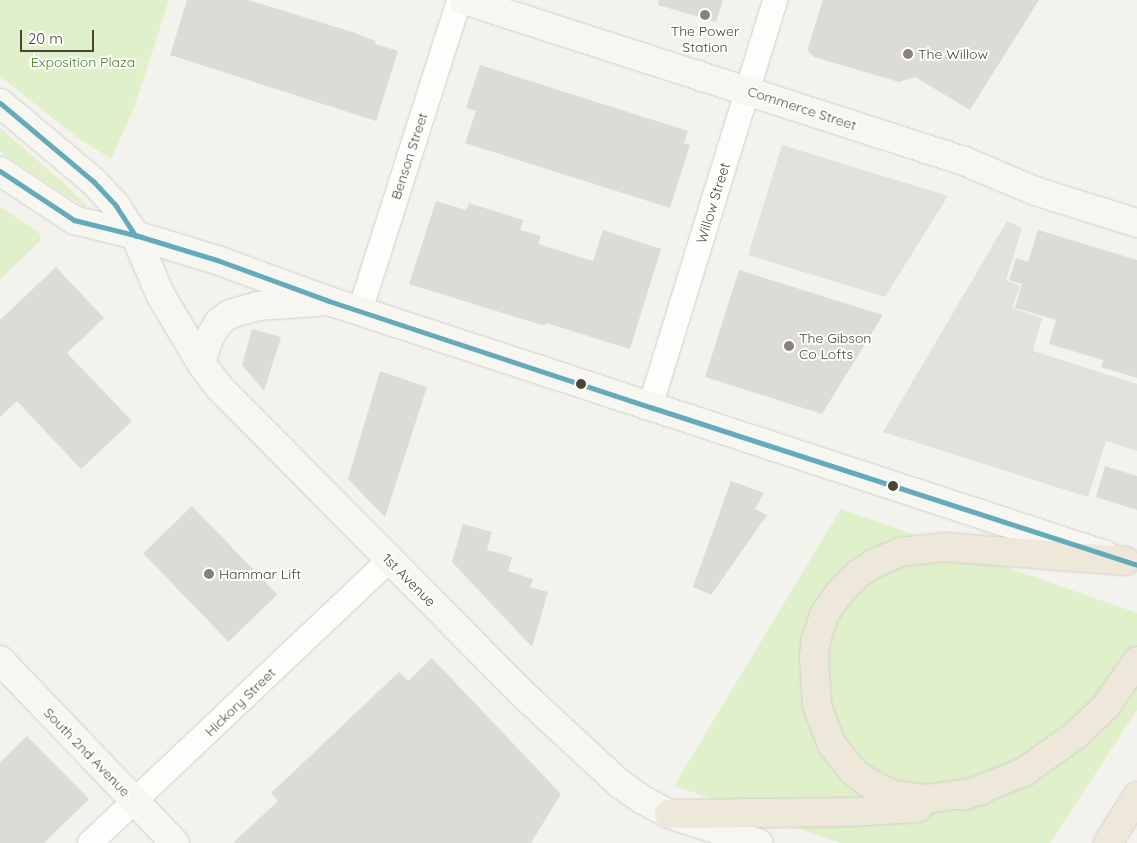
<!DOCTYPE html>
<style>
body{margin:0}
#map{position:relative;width:1137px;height:843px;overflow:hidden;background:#f3f2ed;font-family:Quicksand,sans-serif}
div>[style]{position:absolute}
.green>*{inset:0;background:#dff0ca}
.parking>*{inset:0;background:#e3e1dc}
.building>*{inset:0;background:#dddbd5;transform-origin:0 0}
.roads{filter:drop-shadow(0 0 1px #d1d0ca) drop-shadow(0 0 1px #d1d0ca)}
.street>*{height:24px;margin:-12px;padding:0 12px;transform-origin:12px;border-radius:12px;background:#fdfdfc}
.secondary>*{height:28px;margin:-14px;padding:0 14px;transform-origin:14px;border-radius:14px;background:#f7f6f0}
.highway>*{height:28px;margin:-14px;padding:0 14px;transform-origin:14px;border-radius:14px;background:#ede8da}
.bus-1>*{height:5px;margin:-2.5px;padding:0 2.5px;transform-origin:2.5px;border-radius:2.5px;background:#63aabb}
.dots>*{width:14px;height:14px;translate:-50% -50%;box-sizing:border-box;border:2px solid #fff;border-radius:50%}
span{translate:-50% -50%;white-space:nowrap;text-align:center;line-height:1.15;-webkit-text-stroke:4px #fff;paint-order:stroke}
.poi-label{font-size:14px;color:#4c4536}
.left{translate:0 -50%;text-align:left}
.park-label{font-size:14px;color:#428621}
.street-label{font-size:14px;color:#4c4536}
.scale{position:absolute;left:20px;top:30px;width:74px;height:22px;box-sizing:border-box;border:2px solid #4c4536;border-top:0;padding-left:6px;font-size:15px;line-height:18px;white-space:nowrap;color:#4c4536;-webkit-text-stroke:4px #fff;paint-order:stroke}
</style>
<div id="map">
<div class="green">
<div style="clip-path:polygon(0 0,169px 0,133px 111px,111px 159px,74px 135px,0 76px)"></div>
<div style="clip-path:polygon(0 128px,65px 184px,86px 205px,85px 207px,0 152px)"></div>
<div style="clip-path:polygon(0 206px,39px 233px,41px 240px,0 280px)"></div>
<div style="clip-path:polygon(841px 509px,1137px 613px,1137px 710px,1050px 843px,840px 843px,674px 786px)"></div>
</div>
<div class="parking">
<div style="clip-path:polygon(782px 145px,948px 196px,885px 297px,748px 255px)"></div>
<div style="clip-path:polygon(1007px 221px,1022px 228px,1006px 280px,1020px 286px,1012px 308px,1042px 318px,1033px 351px,1137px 384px,1137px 451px,1106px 441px,1088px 497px,883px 432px)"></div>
</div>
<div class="building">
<div style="clip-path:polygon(187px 0,248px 0,352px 32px,376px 41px,375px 44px,398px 51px,376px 121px,170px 55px)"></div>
<div style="clip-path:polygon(659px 0,723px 0,716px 22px,658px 5px)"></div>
<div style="clip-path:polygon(823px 0,1039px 0,970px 110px,915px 77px,899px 82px,814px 57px,808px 51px,809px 44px)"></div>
<div style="clip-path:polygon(480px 65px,688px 131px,684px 143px,690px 145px,670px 208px,465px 143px,476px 111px,466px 108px)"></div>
<div style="clip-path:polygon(436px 201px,466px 210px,469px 203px,523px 220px,520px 230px,541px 236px,538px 244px,593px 261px,603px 230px,661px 249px,630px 349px,546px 323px,545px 326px,409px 284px)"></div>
<div style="clip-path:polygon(1038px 230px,1137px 260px,1137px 378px,1101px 367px,1103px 360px,1049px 344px,1056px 320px,1015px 308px,1022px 284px,1009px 280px,1016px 258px,1028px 262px)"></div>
<div style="clip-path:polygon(56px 267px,104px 318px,67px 353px,132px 421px,81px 469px,17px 401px,0 417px,0 320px)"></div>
<div style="clip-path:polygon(739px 270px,883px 315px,822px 414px,705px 377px)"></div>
<div style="clip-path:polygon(252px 329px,281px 337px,264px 391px,242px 365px)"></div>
<div style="clip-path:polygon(380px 371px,427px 387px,385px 517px,348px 479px)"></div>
<div style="clip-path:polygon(1105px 466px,1137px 476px,1137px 510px,1096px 497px)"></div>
<div style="clip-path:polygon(731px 481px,764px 493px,755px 509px,767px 515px,711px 595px,693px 587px)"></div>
<div style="left:192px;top:506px;width:123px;height:68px;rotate:46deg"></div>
<div style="clip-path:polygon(463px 524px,492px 532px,487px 550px,512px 557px,508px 571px,533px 579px,530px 587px,548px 592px,532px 647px,452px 562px)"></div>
<div style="clip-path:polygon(432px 658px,561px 794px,531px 843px,233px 843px,278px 801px,271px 793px,399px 672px,408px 681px)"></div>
<div style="clip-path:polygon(27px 736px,89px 799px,44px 843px,0 843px,0 762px)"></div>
</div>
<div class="roads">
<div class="street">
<div style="left:360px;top:311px;width:326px;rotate:-72.3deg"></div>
<div style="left:650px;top:407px;width:426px;rotate:-72.9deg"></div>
<div style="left:90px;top:843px;width:412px;rotate:-43.4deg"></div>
</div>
<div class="secondary">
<div style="left:464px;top:0;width:525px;rotate:17.85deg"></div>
<div style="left:964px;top:161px;width:77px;rotate:22.9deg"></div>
<div style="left:1035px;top:191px;width:107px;rotate:17.4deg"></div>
<div style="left:0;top:103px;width:123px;rotate:40deg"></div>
<div style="left:94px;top:182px;width:33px;rotate:47deg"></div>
<div style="left:116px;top:206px;width:35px;rotate:57deg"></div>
<div style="left:135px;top:235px;width:64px;rotate:67deg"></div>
<div style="left:160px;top:294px;width:80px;rotate:59.3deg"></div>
<div style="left:201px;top:363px;width:31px;rotate:53deg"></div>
<div style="left:220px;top:388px;width:435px;rotate:45.3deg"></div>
<div style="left:526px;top:697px;width:128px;rotate:42.8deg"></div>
<div style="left:620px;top:784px;width:28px;rotate:35deg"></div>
<div style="left:643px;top:800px;width:30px;rotate:28deg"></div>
<div style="left:669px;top:814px;width:94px;rotate:18deg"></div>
<div style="left:0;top:171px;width:89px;rotate:33.5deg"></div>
<div style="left:74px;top:220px;width:63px;rotate:13.8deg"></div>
<div style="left:135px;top:235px;width:86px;rotate:17deg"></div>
<div style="left:217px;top:260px;width:119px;rotate:20.1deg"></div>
<div style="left:329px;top:301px;width:817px;rotate:18.12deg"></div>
<div style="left:201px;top:363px;width:26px;rotate:-72deg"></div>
<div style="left:209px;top:338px;width:19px;rotate:-58deg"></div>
<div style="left:219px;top:322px;width:14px;rotate:-36deg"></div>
<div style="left:230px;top:314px;width:29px;rotate:-16deg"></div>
<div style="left:258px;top:306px;width:60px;rotate:-3.8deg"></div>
<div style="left:0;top:660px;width:253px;rotate:46.3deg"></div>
</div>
<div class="highway">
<div style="left:981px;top:791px;width:55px;rotate:171.6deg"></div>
<div style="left:927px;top:799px;width:33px;rotate:-173deg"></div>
<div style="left:894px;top:795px;width:30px;rotate:-154deg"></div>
<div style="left:867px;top:782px;width:21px;rotate:-141deg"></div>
<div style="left:851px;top:769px;width:31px;rotate:-128deg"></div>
<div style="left:832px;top:745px;width:42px;rotate:-111deg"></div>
<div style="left:817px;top:706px;width:50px;rotate:-93.4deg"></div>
<div style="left:814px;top:656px;width:16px;rotate:-83deg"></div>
<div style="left:816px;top:640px;width:28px;rotate:-72deg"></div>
<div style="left:825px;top:613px;width:26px;rotate:-54deg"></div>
<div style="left:840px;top:592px;width:24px;rotate:-45deg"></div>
<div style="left:857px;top:575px;width:22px;rotate:-34deg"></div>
<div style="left:875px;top:563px;width:28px;rotate:-23deg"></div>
<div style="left:901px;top:552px;width:43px;rotate:-6.6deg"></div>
<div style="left:944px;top:547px;width:182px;rotate:4.4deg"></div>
<div style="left:964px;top:796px;width:65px;rotate:-21.8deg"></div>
<div style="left:1024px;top:772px;width:65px;rotate:-35.6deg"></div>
<div style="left:1077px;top:734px;width:40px;rotate:-44deg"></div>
<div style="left:1106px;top:706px;width:55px;rotate:-55.4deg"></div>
<div style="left:669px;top:814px;width:183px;rotate:-0.6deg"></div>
<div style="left:852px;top:812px;width:66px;rotate:-3.5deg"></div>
<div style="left:1108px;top:843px;width:55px;rotate:-58.3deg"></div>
</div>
</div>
<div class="bus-1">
<div style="left:0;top:103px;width:123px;rotate:40deg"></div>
<div style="left:94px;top:182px;width:33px;rotate:47deg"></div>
<div style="left:116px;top:206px;width:35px;rotate:57deg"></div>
<div style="left:135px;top:235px;width:86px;rotate:17deg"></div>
<div style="left:217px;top:260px;width:119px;rotate:20.1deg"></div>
<div style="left:329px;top:301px;width:338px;rotate:18.3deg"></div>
<div style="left:650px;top:407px;width:512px;rotate:17.97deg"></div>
<div style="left:0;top:171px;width:89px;rotate:33.5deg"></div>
<div style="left:74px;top:220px;width:70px;rotate:14deg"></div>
</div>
<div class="dots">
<div style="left:705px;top:15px;background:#868276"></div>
<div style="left:908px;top:54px;background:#868276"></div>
<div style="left:789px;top:346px;background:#868276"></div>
<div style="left:581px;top:384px;background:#4c4536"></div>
<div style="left:893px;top:486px;background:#4c4536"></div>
<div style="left:209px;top:574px;background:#868276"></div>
</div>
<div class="poi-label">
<span style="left:705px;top:39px">The Power<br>Station</span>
<span class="left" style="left:918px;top:54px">The Willow</span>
<span class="left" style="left:799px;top:346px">The Gibson<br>Co Lofts</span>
<span class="left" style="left:219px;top:574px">Hammar Lift</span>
</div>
<div class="park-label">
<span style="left:83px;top:62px">Exposition Plaza</span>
</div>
<div class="street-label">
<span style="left:802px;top:108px;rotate:18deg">Commerce Street</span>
<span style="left:409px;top:156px;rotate:-72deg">Benson Street</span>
<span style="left:713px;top:203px;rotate:-73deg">Willow Street</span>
<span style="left:409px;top:580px;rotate:45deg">1st Avenue</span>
<span style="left:240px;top:702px;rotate:-44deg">Hickory Street</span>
<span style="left:87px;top:752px;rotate:46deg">South 2nd Avenue</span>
</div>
<div class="scale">20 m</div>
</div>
